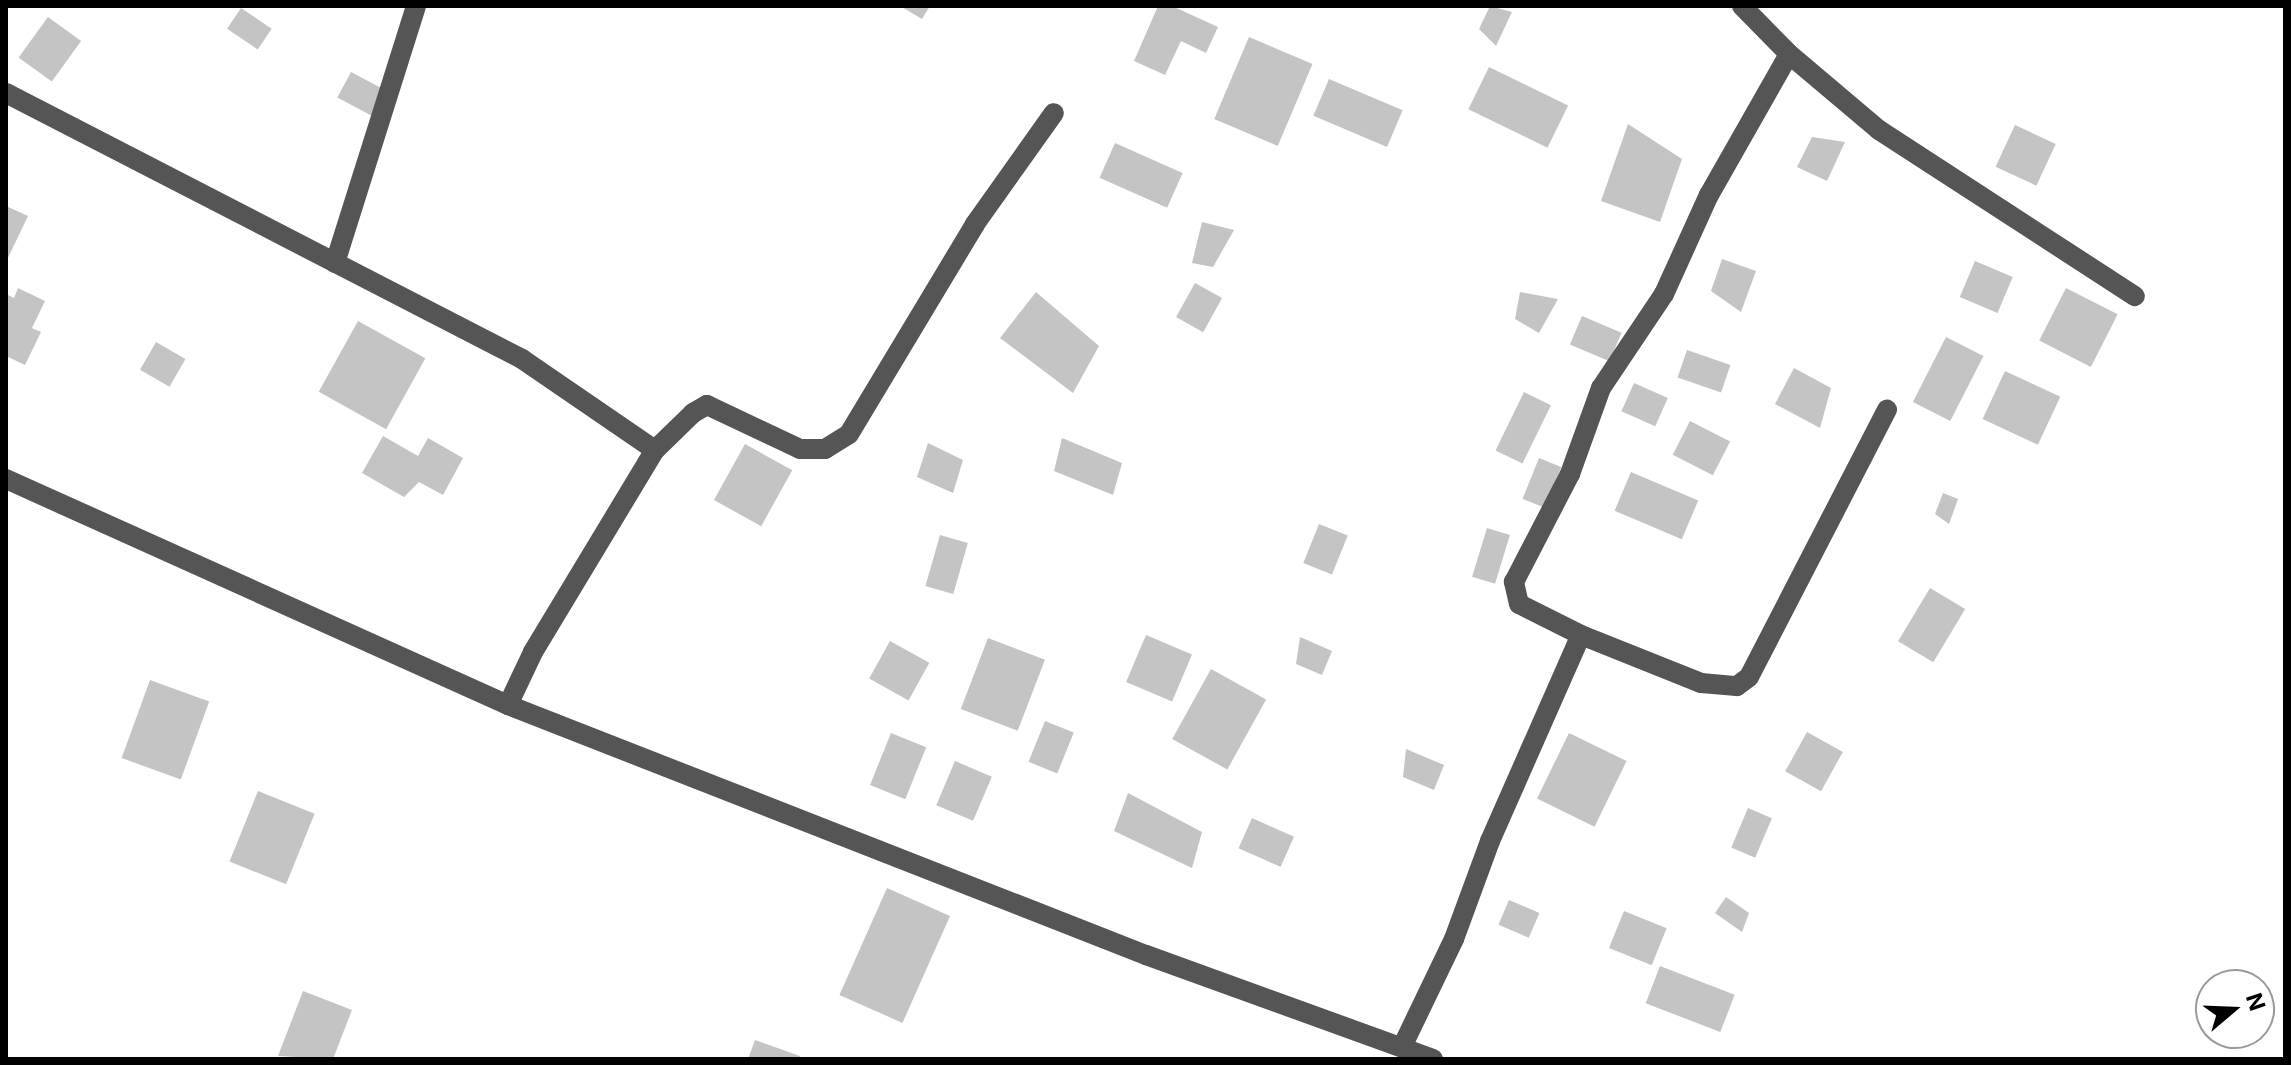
<!DOCTYPE html>
<style>
body{margin:0}
#map{position:relative;width:2291px;height:1065px;overflow:hidden;background:#fff;font-family:Inter,sans-serif}
div>[style]{position:absolute}
.building>*{inset:0;background:#c4c4c4;transform-origin:0 0}
.minor>*{height:20px;margin:-10px;padding:0 10px;transform-origin:10px;border-radius:10px;background:#555}
span{translate:-50% -50%;white-space:nowrap;text-align:center;line-height:1.15;-webkit-text-stroke:7px #fff;paint-order:stroke}
.frame{position:absolute;inset:0;border:8px solid #000;pointer-events:none}
.north{position:absolute;left:2195px;top:969px;width:80px;height:80px;box-sizing:border-box;background:#fff;border:2px solid #999;border-radius:50%;rotate:71deg;font-size:22px;font-weight:700;line-height:32px;text-align:center;color:#000}
.north::after{content:'';display:block;margin:auto;width:28px;height:36px;background:#000;clip-path:polygon(50% 0,100% 100%,50% 72%,0 100%)}
</style>
<div id="map">
<div class="building">
<div style="clip-path:polygon(900px 6px,930px 6px,922px 19px)"></div>
<div style="clip-path:polygon(1158px 6px,1172px 6px,1218px 27px,1206px 53px,1181px 41px,1165px 75px,1134px 61px)"></div>
<div style="clip-path:polygon(1490px 6px,1512px 12px,1496px 46px,1479px 29px)"></div>
<div style="left:241px;top:8px;width:37px;height:25px;rotate:34deg"></div>
<div style="left:48px;top:17px;width:41px;height:50px;rotate:36deg"></div>
<div style="left:1249px;top:37px;width:69px;height:89px;rotate:23deg"></div>
<div style="left:1489px;top:67px;width:88px;height:47px;rotate:26deg"></div>
<div style="left:351px;top:72px;width:41px;height:29px;rotate:28deg"></div>
<div style="left:1329px;top:79px;width:80px;height:40px;rotate:23deg"></div>
<div style="clip-path:polygon(1628px 124px,1682px 159px,1660px 222px,1601px 201px)"></div>
<div style="left:2015px;top:125px;width:45px;height:46px;rotate:25deg"></div>
<div style="clip-path:polygon(1812px 137px,1845px 142px,1827px 181px,1797px 167px)"></div>
<div style="left:1115px;top:143px;width:74px;height:38px;rotate:24deg"></div>
<div style="clip-path:polygon(6px 206px,28px 216px,6px 262px)"></div>
<div style="clip-path:polygon(1202px 222px,1234px 230px,1213px 267px,1192px 263px)"></div>
<div style="clip-path:polygon(1722px 259px,1756px 271px,1741px 312px,1711px 291px)"></div>
<div style="left:1975px;top:261px;width:41px;height:39px;rotate:23deg"></div>
<div style="left:1195px;top:283px;width:31px;height:39px;rotate:29deg"></div>
<div style="clip-path:polygon(18px 288px,45px 301px,32px 328px,41px 332px,25px 365px,6px 356px,6px 294px,14px 298px)"></div>
<div style="left:2066px;top:288px;width:58px;height:59px;rotate:27deg"></div>
<div style="clip-path:polygon(1036px 292px,1099px 346px,1073px 393px,1000px 338px)"></div>
<div style="clip-path:polygon(1520px 292px,1558px 299px,1539px 333px,1515px 319px)"></div>
<div style="left:1582px;top:316px;width:43px;height:31px;rotate:23deg"></div>
<div style="left:358px;top:321px;width:77px;height:81px;rotate:29deg"></div>
<div style="left:1946px;top:337px;width:42px;height:73px;rotate:27deg"></div>
<div style="left:156px;top:342px;width:34px;height:32px;rotate:30deg"></div>
<div style="left:1687px;top:350px;width:46px;height:29px;rotate:19deg"></div>
<div style="clip-path:polygon(1794px 368px,1831px 388px,1820px 428px,1775px 404px)"></div>
<div style="left:2005px;top:371px;width:61px;height:53px;rotate:25deg"></div>
<div style="left:1634px;top:383px;width:37px;height:31px;rotate:24deg"></div>
<div style="left:1524px;top:392px;width:30px;height:65px;rotate:26deg"></div>
<div style="left:1690px;top:421px;width:45px;height:38px;rotate:27deg"></div>
<div style="clip-path:polygon(383px 436px,418px 456px,428px 438px,463px 458px,443px 495px,419px 482px,404px 497px,362px 473px)"></div>
<div style="clip-path:polygon(1062px 438px,1122px 463px,1113px 495px,1054px 471px)"></div>
<div style="clip-path:polygon(928px 443px,963px 460px,953px 493px,917px 477px)"></div>
<div style="left:745px;top:444px;width:54px;height:64px;rotate:29deg"></div>
<div style="left:1539px;top:458px;width:24px;height:44px;rotate:22deg"></div>
<div style="left:1631px;top:472px;width:73px;height:42px;rotate:23deg"></div>
<div style="clip-path:polygon(1943px 493px,1958px 499px,1949px 524px,1935px 514px)"></div>
<div style="left:1319px;top:524px;width:31px;height:42px;rotate:22deg"></div>
<div style="left:1487px;top:528px;width:24px;height:51px;rotate:17deg"></div>
<div style="left:940px;top:535px;width:29px;height:53px;rotate:16deg"></div>
<div style="left:1930px;top:588px;width:41px;height:62px;rotate:31deg"></div>
<div style="left:1146px;top:635px;width:50px;height:51px;rotate:23deg"></div>
<div style="clip-path:polygon(1300px 637px,1332px 651px,1322px 675px,1296px 664px)"></div>
<div style="left:988px;top:638px;width:61px;height:76px;rotate:21deg"></div>
<div style="left:890px;top:641px;width:45px;height:43px;rotate:29deg"></div>
<div style="left:1211px;top:669px;width:63px;height:80px;rotate:29deg"></div>
<div style="left:150px;top:680px;width:63px;height:83px;rotate:20deg"></div>
<div style="left:1045px;top:721px;width:31px;height:44px;rotate:22deg"></div>
<div style="left:1807px;top:732px;width:41px;height:45px;rotate:29deg"></div>
<div style="left:891px;top:733px;width:38px;height:56px;rotate:22deg"></div>
<div style="left:1569px;top:733px;width:64px;height:73px;rotate:26deg"></div>
<div style="clip-path:polygon(1406px 749px,1444px 765px,1434px 790px,1403px 777px)"></div>
<div style="left:955px;top:761px;width:40px;height:48px;rotate:23deg"></div>
<div style="left:258px;top:791px;width:61px;height:76px;rotate:22deg"></div>
<div style="clip-path:polygon(1128px 793px,1202px 832px,1192px 868px,1114px 831px)"></div>
<div style="left:1748px;top:808px;width:26px;height:43px;rotate:23deg"></div>
<div style="left:1252px;top:818px;width:46px;height:33px;rotate:24deg"></div>
<div style="left:887px;top:888px;width:69px;height:117px;rotate:24deg"></div>
<div style="clip-path:polygon(1726px 897px,1749px 913px,1742px 932px,1715px 913px)"></div>
<div style="left:1509px;top:900px;width:33px;height:27px;rotate:23deg"></div>
<div style="left:1624px;top:911px;width:46px;height:40px;rotate:22deg"></div>
<div style="left:1660px;top:966px;width:80px;height:40px;rotate:21deg"></div>
<div style="clip-path:polygon(303px 991px,352px 1010px,333px 1059px,278px 1056px)"></div>
<div style="clip-path:polygon(755px 1040px,800px 1056px,799px 1059px,748px 1059px)"></div>
</div>
<div class="minor">
<div style="left:1742px;top:6px;width:67px;rotate:45.6deg"></div>
<div style="left:1789px;top:54px;width:118px;rotate:40.2deg"></div>
<div style="left:1879px;top:130px;width:305px;rotate:33deg"></div>
<div style="left:6px;top:93px;width:581px;rotate:27.27deg"></div>
<div style="left:522px;top:359px;width:161px;rotate:34.4deg"></div>
<div style="left:335px;top:263px;width:269px;rotate:-72.5deg"></div>
<div style="left:6px;top:479px;width:551px;rotate:24.24deg"></div>
<div style="left:508px;top:705px;width:685px;rotate:21.4deg"></div>
<div style="left:1146px;top:955px;width:305px;rotate:19.9deg"></div>
<div style="left:1581px;top:635px;width:129px;rotate:21.8deg"></div>
<div style="left:1701px;top:683px;width:36px;rotate:5deg"></div>
<div style="left:1737px;top:686px;width:15px;rotate:-37deg"></div>
<div style="left:1749px;top:677px;width:301px;rotate:-62.7deg"></div>
<div style="left:508px;top:705px;width:59px;rotate:-64.7deg"></div>
<div style="left:533px;top:652px;width:236px;rotate:-58.9deg"></div>
<div style="left:655px;top:450px;width:53px;rotate:-44.2deg"></div>
<div style="left:693px;top:413px;width:16px;rotate:-30deg"></div>
<div style="left:707px;top:405px;width:103px;rotate:25.3deg"></div>
<div style="left:800px;top:449px;width:25px"></div>
<div style="left:825px;top:449px;width:28px;rotate:-32deg"></div>
<div style="left:849px;top:434px;width:245px;rotate:-59deg"></div>
<div style="left:975px;top:224px;width:136px;rotate:-54.6deg"></div>
<div style="left:1402px;top:1047px;width:120px;rotate:-64.3deg"></div>
<div style="left:1454px;top:939px;width:104px;rotate:-69.8deg"></div>
<div style="left:1490px;top:841px;width:225px;rotate:-66.2deg"></div>
<div style="left:1581px;top:635px;width:69px;rotate:-153.4deg"></div>
<div style="left:1519px;top:604px;width:23px;rotate:-103deg"></div>
<div style="left:1514px;top:582px;width:122px;rotate:-62.6deg"></div>
<div style="left:1570px;top:474px;width:91px;rotate:-70.2deg"></div>
<div style="left:1601px;top:388px;width:113px;rotate:-56.2deg"></div>
<div style="left:1664px;top:294px;width:109px;rotate:-65.6deg"></div>
<div style="left:1709px;top:195px;width:162px;rotate:-60.4deg"></div>
</div>
<div class="frame"></div>
<div class="north">N</div>
</div>
